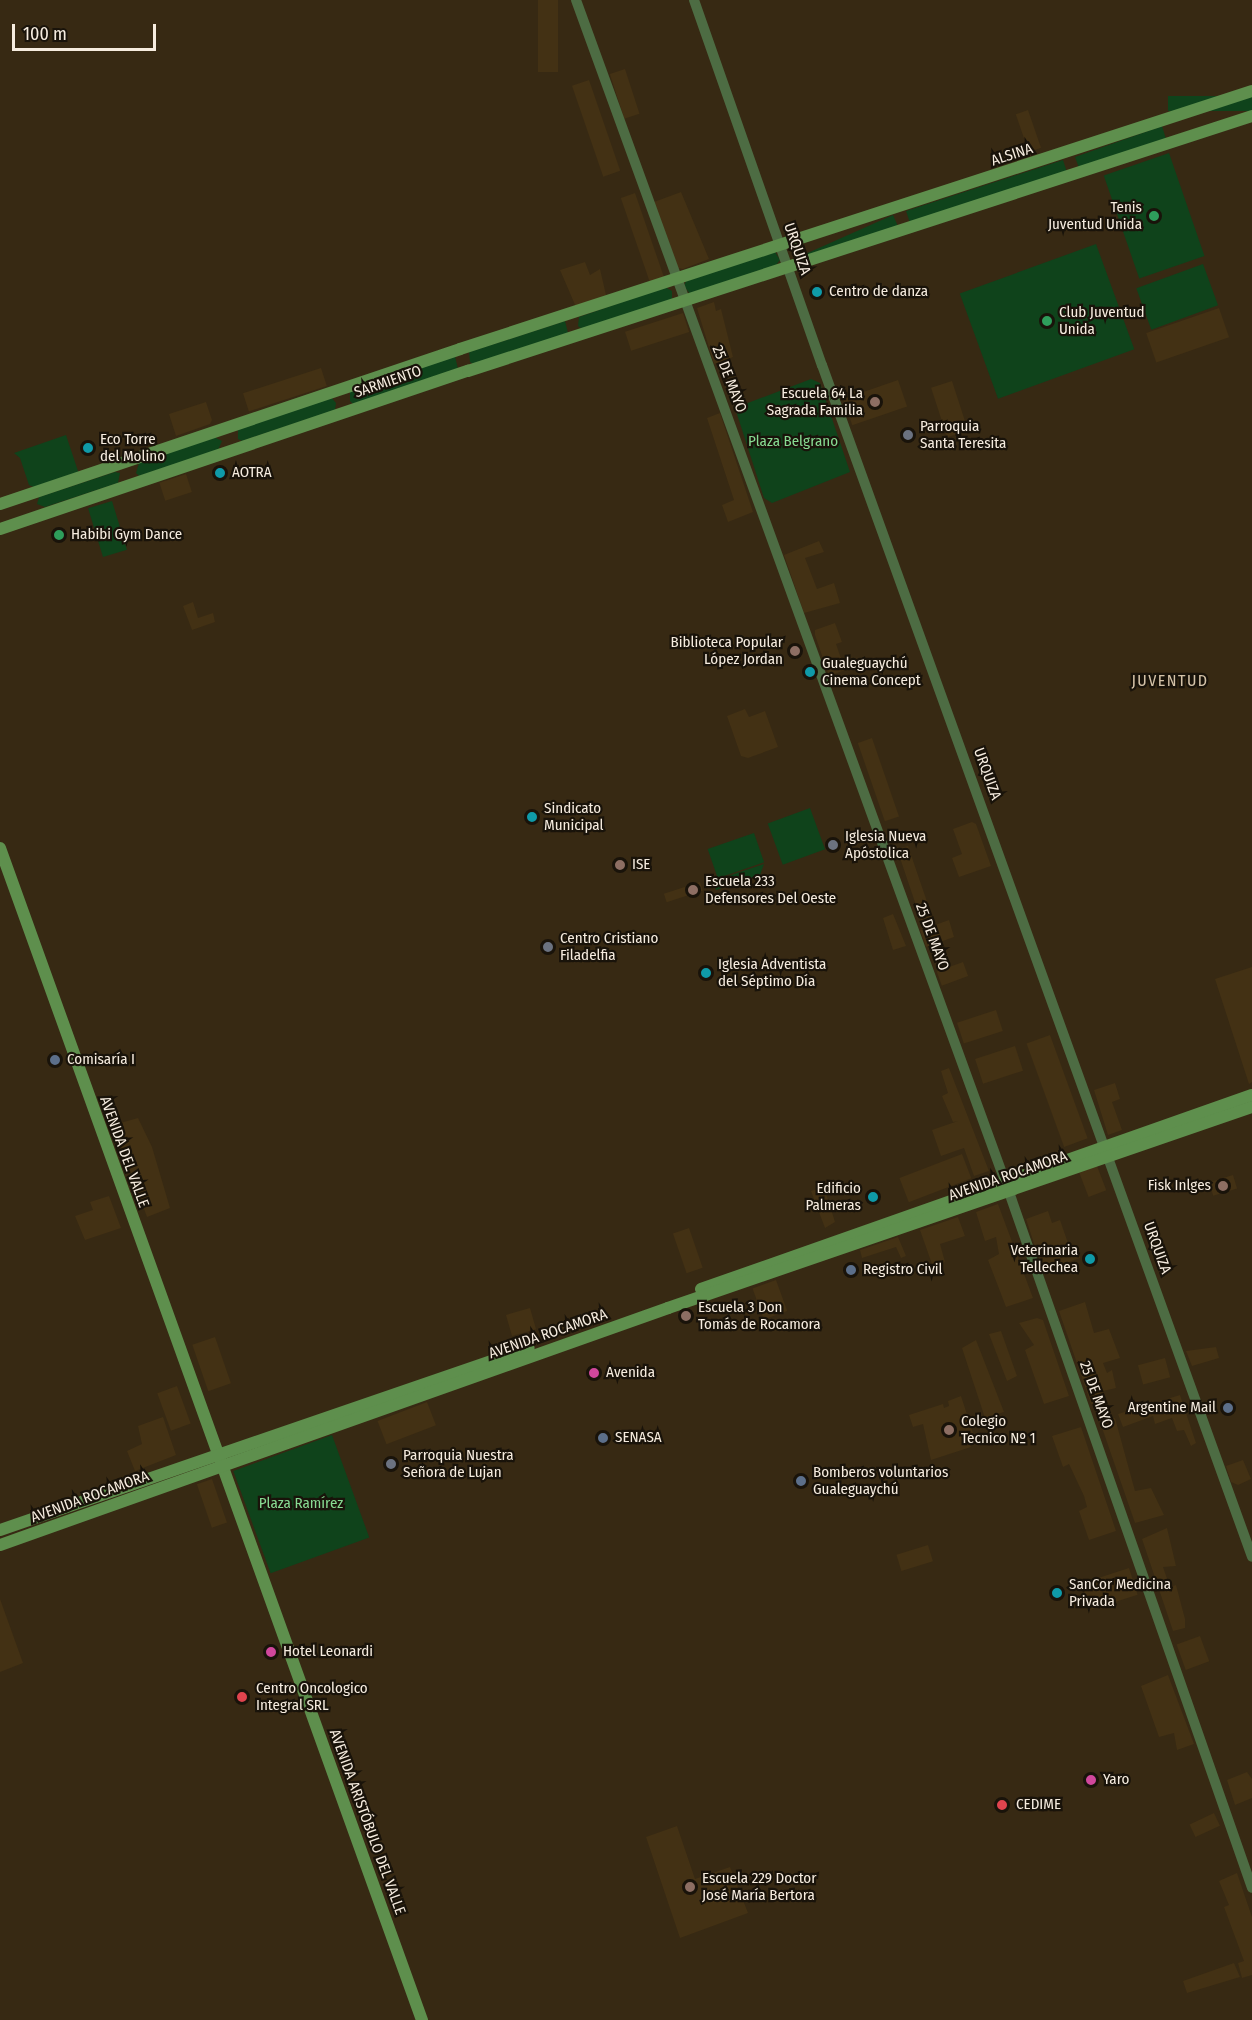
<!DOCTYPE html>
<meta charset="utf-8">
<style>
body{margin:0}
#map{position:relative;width:1252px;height:2020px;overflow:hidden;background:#372913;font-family:"Fira Sans Condensed",sans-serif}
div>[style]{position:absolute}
.built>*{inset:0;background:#433114;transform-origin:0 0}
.green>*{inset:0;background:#0f431b;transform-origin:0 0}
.tertiary>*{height:10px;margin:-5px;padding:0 5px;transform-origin:5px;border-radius:5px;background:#4d6c43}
.secondary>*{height:12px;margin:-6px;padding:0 6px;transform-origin:6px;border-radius:6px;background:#5e8f4d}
.dots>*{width:16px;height:16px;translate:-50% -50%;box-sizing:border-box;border:3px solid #19130a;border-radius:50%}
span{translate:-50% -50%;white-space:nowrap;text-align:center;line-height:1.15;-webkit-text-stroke:4.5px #19130a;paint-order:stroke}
.street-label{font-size:15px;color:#f6ecdf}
.poi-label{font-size:15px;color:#f6ecdf}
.right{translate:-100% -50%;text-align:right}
.left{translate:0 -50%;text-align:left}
.park-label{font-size:15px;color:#87db92}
.neighbourhood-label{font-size:16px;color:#d4c2a8;letter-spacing:1.5px}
.scale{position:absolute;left:12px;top:24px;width:144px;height:27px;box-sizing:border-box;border:3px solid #f6ecdf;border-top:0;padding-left:8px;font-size:18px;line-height:21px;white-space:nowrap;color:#f6ecdf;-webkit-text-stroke:4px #19130a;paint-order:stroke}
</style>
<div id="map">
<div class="built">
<div style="left:538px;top:0;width:20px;height:72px"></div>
<div style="left:625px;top:69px;width:47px;height:16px;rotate:72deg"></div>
<div style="left:589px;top:80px;width:96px;height:18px;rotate:71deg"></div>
<div style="left:1028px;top:110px;width:40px;height:13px;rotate:71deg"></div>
<div style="clip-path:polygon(681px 192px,709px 259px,683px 269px,678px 268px,654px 202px)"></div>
<div style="left:635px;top:193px;width:91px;height:15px;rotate:71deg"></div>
<div style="clip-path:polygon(585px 262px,590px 275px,600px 269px,606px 295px,576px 307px,560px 270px)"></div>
<div style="clip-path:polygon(714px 302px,716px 311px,721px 309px,733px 357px,714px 364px,697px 308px)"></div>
<div style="left:1219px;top:308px;width:31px;height:77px;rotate:71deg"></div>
<div style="left:683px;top:313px;width:20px;height:61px;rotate:72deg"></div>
<div style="left:321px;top:368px;width:19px;height:82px;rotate:72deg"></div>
<div style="left:898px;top:380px;width:28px;height:58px;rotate:71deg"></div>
<div style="left:952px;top:381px;width:52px;height:22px;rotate:72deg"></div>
<div style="clip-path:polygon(206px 402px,212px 420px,210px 424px,176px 436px,169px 414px)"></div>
<div style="clip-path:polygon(720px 413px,753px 512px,728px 522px,722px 505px,734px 500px,707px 418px)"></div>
<div style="left:186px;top:474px;width:19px;height:28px;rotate:72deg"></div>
<div style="clip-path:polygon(819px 541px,824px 552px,805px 558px,817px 589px,834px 583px,840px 603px,804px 613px,784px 555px)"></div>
<div style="clip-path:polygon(193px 602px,198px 618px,213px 613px,215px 622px,192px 630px,183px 606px)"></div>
<div style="clip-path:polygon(835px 623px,842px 642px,836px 644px,845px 670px,829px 676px,815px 635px,815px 630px)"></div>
<div style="clip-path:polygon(745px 709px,749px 717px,765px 711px,778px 747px,748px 758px,741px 756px,727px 716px)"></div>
<div style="left:872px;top:738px;width:83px;height:15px;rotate:71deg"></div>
<div style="clip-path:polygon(972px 822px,976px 824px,991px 866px,959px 877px,952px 858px,962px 854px,953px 829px)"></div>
<div style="clip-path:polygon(908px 846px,935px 925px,949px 920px,954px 937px,926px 947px,920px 930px,924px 929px,897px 849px)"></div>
<div style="left:700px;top:882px;width:9px;height:38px;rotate:72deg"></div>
<div style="clip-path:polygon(893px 914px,906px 946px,893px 950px,883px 918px)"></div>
<div style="left:963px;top:962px;width:15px;height:28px;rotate:70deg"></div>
<div style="clip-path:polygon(1252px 967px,1252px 1082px,1249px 1084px,1215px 979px)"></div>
<div style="left:996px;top:1010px;width:22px;height:41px;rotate:72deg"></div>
<div style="left:1050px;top:1035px;width:110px;height:25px;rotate:70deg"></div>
<div style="left:1015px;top:1046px;width:26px;height:42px;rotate:72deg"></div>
<div style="clip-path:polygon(949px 1068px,989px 1171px,974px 1176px,964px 1148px,941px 1156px,932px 1130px,958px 1121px,953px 1122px,942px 1096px,948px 1093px,941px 1071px)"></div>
<div style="clip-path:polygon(1115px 1083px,1120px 1099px,1112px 1102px,1122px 1130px,1108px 1135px,1094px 1090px)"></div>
<div style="clip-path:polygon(138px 1118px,152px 1147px,170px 1208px,147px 1217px,113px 1125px)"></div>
<div style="left:962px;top:1154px;width:26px;height:67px;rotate:69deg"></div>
<div style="left:1097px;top:1166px;width:26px;height:19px;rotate:69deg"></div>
<div style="left:1233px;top:1175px;width:14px;height:25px;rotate:73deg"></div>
<div style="clip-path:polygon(824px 1187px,835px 1222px,825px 1228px,811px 1191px)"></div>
<div style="clip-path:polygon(109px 1196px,121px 1228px,85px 1240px,75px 1216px,93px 1210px,90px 1202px)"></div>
<div style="clip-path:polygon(998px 1204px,1033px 1298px,1006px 1307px,988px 1260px,999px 1254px,996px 1237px,985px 1241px,976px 1212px)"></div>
<div style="clip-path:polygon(1048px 1211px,1052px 1223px,1060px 1220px,1069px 1246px,1076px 1244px,1080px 1258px,1043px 1271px,1026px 1219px)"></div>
<div style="clip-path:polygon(958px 1217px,965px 1236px,940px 1244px,945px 1262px,933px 1267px,920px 1230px)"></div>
<div style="left:689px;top:1228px;width:42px;height:17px;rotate:71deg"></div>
<div style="clip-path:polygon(898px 1237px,906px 1256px,901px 1258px,896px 1247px,862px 1258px,860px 1250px)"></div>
<div style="left:776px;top:1280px;width:33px;height:25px;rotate:70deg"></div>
<div style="clip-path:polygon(1085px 1302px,1094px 1333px,1109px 1329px,1120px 1358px,1103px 1363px,1107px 1373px,1112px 1370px,1116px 1388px,1103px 1391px,1098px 1398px,1102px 1401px,1091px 1404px,1059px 1311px)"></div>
<div style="left:530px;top:1308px;width:22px;height:25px;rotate:74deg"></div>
<div style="clip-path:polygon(1037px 1318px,1043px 1320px,1069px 1396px,1044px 1404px,1025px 1350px,1034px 1345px,1019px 1323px)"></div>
<div style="clip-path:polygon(1001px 1331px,1017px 1376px,1007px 1381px,989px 1334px)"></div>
<div style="left:215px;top:1337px;width:49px;height:24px;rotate:71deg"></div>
<div style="clip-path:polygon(976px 1340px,1004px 1412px,985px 1418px,962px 1348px)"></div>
<div style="clip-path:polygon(1216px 1347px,1219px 1358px,1192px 1366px,1186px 1351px)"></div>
<div style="left:1165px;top:1358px;width:20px;height:28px;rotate:75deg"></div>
<div style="left:177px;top:1386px;width:40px;height:21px;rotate:70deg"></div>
<div style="clip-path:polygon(1180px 1395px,1196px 1443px,1191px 1446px,1184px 1430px,1177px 1431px,1172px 1418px,1155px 1424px,1153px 1416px,1123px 1427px,1118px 1414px)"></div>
<div style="clip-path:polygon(961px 1396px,974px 1436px,968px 1438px,971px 1447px,931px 1460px,923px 1424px,913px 1427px,909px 1415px,943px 1404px,944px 1408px,949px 1406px,948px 1401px)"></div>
<div style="left:427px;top:1402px;width:25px;height:53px;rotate:69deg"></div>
<div style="clip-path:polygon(163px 1417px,176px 1455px,135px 1471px,127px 1451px,142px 1444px,138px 1426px)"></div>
<div style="clip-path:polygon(1115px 1418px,1135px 1491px,1151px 1488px,1164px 1515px,1135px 1523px,1100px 1422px)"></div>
<div style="clip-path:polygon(1081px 1427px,1116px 1531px,1089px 1540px,1079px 1511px,1087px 1507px,1084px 1496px,1069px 1464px,1063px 1467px,1052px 1436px)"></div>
<div style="clip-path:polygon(1243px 1460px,1251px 1479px,1238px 1485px,1231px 1482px,1226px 1466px)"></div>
<div style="left:212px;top:1479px;width:46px;height:16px;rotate:71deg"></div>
<div style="clip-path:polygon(1167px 1528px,1176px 1566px,1163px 1567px,1170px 1587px,1176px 1585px,1185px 1619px,1185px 1628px,1173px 1631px,1142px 1539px)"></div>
<div style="left:928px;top:1545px;width:17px;height:33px;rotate:73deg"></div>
<div style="left:1129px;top:1568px;width:28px;height:50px;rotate:72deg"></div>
<div style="clip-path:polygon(0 1599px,23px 1663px,0 1672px)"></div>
<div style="left:1200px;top:1636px;width:27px;height:25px;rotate:70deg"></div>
<div style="clip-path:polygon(1168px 1675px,1194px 1744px,1177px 1750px,1174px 1733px,1159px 1737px,1141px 1686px)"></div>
<div style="clip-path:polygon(1247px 1772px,1252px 1779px,1252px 1798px,1235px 1805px,1227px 1780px)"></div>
<div style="left:1214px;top:1813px;width:14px;height:27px;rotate:65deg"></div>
<div style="clip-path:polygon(677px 1826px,695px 1879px,730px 1867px,748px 1913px,680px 1938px,646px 1837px)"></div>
<div style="clip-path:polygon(1237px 1873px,1252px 1917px,1252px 1975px,1242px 1978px,1238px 1963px,1244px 1961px,1224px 1907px,1229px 1905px,1219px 1881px)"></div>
<div style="clip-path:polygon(1234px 1963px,1240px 1977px,1187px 1993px,1183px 1981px)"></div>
</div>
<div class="green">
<div style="left:1252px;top:96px;width:15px;height:84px;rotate:90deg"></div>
<div style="clip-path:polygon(1162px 126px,1166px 139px,1079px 168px,1075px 157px)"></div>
<div style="left:1169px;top:153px;width:109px;height:69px;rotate:71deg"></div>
<div style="left:1063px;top:160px;width:13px;height:165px;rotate:72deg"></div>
<div style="left:893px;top:215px;width:12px;height:108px;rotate:66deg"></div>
<div style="left:1096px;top:244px;width:112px;height:145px;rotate:70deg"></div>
<div style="clip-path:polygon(775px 252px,780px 260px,776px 265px,690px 294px,684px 286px,686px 281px)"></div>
<div style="left:1203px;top:264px;width:44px;height:71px;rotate:70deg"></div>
<div style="clip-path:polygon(665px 287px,672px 291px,672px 300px,582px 329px,578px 326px,579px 317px)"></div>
<div style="clip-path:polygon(565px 321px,568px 333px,473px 364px,470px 362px,469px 352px)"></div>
<div style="clip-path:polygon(455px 356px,458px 369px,353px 404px,350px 401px,350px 391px)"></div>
<div style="clip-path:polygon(811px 379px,820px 383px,850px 472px,772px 503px,764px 498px,736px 411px,740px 406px)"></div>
<div style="clip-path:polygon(331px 397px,336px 403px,335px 410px,242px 441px,238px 439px,238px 429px)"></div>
<div style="clip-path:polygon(66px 435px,79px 474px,36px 488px,29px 485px,20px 458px,14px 453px)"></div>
<div style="clip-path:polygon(214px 437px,222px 441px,218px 450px,139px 476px,136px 473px,139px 463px)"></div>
<div style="clip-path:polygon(115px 472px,120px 473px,118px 483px,45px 507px,37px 504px,39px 497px)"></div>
<div style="left:112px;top:501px;width:51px;height:25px;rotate:73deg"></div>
<div style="left:810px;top:808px;width:44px;height:45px;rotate:70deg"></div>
<div style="left:754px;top:833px;width:31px;height:49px;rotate:71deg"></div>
<div style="clip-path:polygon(764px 864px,760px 875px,716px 890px,713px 881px)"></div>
<div style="left:332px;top:1435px;width:109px;height:105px;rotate:70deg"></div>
</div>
<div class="tertiary">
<div style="left:576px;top:0;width:1268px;rotate:70.04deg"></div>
<div style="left:1009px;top:1192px;width:737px;rotate:70.75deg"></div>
<div style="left:694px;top:0;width:387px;rotate:70.7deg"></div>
<div style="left:822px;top:365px;width:1267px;rotate:70.16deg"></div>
</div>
<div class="secondary">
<div style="left:0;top:504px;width:485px;rotate:-18.6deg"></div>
<div style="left:460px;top:349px;width:833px;rotate:-18.04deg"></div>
<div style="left:0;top:529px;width:494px;rotate:-18.7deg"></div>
<div style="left:468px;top:371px;width:824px;rotate:-18.02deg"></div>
<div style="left:0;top:848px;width:1246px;rotate:70.2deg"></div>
<div style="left:701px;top:1289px;width:584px;rotate:-19.4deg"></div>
<div style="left:0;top:1530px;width:559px;rotate:-18.99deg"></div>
<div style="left:0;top:1545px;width:709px;rotate:-19.53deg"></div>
<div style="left:668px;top:1308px;width:618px;rotate:-18.99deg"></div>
</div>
<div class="dots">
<div style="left:1154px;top:216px;background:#2e9e5b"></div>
<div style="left:817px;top:292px;background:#0f9aa8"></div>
<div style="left:1047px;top:321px;background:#2e9e5b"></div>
<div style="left:875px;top:402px;background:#8d6e63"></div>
<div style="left:908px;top:435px;background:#6b7280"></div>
<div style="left:88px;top:448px;background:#0f9aa8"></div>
<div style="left:220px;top:473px;background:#0f9aa8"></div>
<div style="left:59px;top:535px;background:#2e9e5b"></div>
<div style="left:795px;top:651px;background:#8d6e63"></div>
<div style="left:810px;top:672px;background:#0f9aa8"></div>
<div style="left:532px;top:817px;background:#0f9aa8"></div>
<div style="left:833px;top:845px;background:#6b7280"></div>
<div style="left:620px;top:865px;background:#8d6e63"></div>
<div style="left:693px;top:890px;background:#8d6e63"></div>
<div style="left:548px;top:947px;background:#6b7280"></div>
<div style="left:706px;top:973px;background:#0f9aa8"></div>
<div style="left:55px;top:1060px;background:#5c6f8a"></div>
<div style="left:1223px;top:1186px;background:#8d6e63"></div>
<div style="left:873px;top:1197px;background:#0f9aa8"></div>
<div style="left:1090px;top:1259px;background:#0f9aa8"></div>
<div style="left:851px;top:1270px;background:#5c6f8a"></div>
<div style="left:686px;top:1316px;background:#8d6e63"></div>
<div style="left:594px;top:1373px;background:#d1479c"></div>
<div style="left:1228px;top:1408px;background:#5c6f8a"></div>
<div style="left:949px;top:1430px;background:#8d6e63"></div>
<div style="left:603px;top:1438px;background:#5c6f8a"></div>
<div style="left:391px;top:1464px;background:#6b7280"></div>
<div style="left:801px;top:1481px;background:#5c6f8a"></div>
<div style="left:1057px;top:1593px;background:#0f9aa8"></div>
<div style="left:271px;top:1652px;background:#d1479c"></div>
<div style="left:242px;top:1697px;background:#e0444e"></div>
<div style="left:1091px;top:1780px;background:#d1479c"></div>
<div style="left:1002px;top:1805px;background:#e0444e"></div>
<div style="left:690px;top:1887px;background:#8d6e63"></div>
</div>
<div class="street-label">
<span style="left:1012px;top:155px;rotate:-18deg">ALSINA</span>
<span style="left:797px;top:249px;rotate:71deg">URQUIZA</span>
<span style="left:729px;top:379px;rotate:69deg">25 DE MAYO</span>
<span style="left:388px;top:382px;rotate:-19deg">SARMIENTO</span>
<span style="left:987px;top:774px;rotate:70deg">URQUIZA</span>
<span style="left:932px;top:937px;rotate:70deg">25 DE MAYO</span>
<span style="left:124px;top:1152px;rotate:70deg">AVENIDA DEL VALLE</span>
<span style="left:1008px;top:1176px;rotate:-19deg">AVENIDA ROCAMORA</span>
<span style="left:1157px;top:1248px;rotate:70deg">URQUIZA</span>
<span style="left:548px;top:1334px;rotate:-19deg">AVENIDA ROCAMORA</span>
<span style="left:1096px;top:1395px;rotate:70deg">25 DE MAYO</span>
<span style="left:90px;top:1497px;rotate:-20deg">AVENIDA ROCAMORA</span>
<span style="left:367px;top:1822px;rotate:70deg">AVENIDA ARISTÓBULO DEL VALLE</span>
</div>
<div class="poi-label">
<span class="right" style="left:1142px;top:216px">Tenis<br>Juventud Unida</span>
<span class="left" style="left:829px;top:292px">Centro de danza</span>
<span class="left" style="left:1059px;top:321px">Club Juventud<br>Unida</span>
<span class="right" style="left:863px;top:402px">Escuela 64 La<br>Sagrada Familia</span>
<span class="left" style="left:920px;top:435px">Parroquia<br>Santa Teresita</span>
<span class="left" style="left:100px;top:448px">Eco Torre<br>del Molino</span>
<span class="left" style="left:232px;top:473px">AOTRA</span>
<span class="left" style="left:71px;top:535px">Habibi Gym Dance</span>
<span class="right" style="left:783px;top:651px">Biblioteca Popular<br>López Jordan</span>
<span class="left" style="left:822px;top:672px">Gualeguaychú<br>Cinema Concept</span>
<span class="left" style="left:544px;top:817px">Sindicato<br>Municipal</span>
<span class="left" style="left:845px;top:845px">Iglesia Nueva<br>Apóstolica</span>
<span class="left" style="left:632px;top:865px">ISE</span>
<span class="left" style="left:705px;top:890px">Escuela 233<br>Defensores Del Oeste</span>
<span class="left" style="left:560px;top:947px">Centro Cristiano<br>Filadelfia</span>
<span class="left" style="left:718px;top:973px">Iglesia Adventista<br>del Séptimo Día</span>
<span class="left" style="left:67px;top:1060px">Comisaría I</span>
<span class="right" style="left:1211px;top:1186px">Fisk Inlges</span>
<span class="right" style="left:861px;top:1197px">Edificio<br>Palmeras</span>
<span class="right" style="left:1078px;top:1259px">Veterinaria<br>Tellechea</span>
<span class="left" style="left:863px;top:1270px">Registro Civil</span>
<span class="left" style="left:698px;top:1316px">Escuela 3 Don<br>Tomás de Rocamora</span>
<span class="left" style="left:606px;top:1373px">Avenida</span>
<span class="right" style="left:1216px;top:1408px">Argentine Mail</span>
<span class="left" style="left:961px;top:1430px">Colegio<br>Tecnico Nº 1</span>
<span class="left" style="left:615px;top:1438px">SENASA</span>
<span class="left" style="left:403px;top:1464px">Parroquia Nuestra<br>Señora de Lujan</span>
<span class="left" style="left:813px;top:1481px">Bomberos voluntarios<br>Gualeguaychú</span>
<span class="left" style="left:1069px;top:1593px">SanCor Medicina<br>Privada</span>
<span class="left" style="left:283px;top:1652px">Hotel Leonardi</span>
<span class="left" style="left:256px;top:1697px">Centro Oncologico<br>Integral SRL</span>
<span class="left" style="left:1103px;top:1780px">Yaro</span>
<span class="left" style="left:1016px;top:1805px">CEDIME</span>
<span class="left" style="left:702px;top:1887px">Escuela 229 Doctor<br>José María Bertora</span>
</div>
<div class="park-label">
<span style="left:793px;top:442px">Plaza Belgrano</span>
<span style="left:301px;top:1504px">Plaza Ramírez</span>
</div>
<div class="neighbourhood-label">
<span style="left:1170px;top:681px">JUVENTUD</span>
</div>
<div class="scale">100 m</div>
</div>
